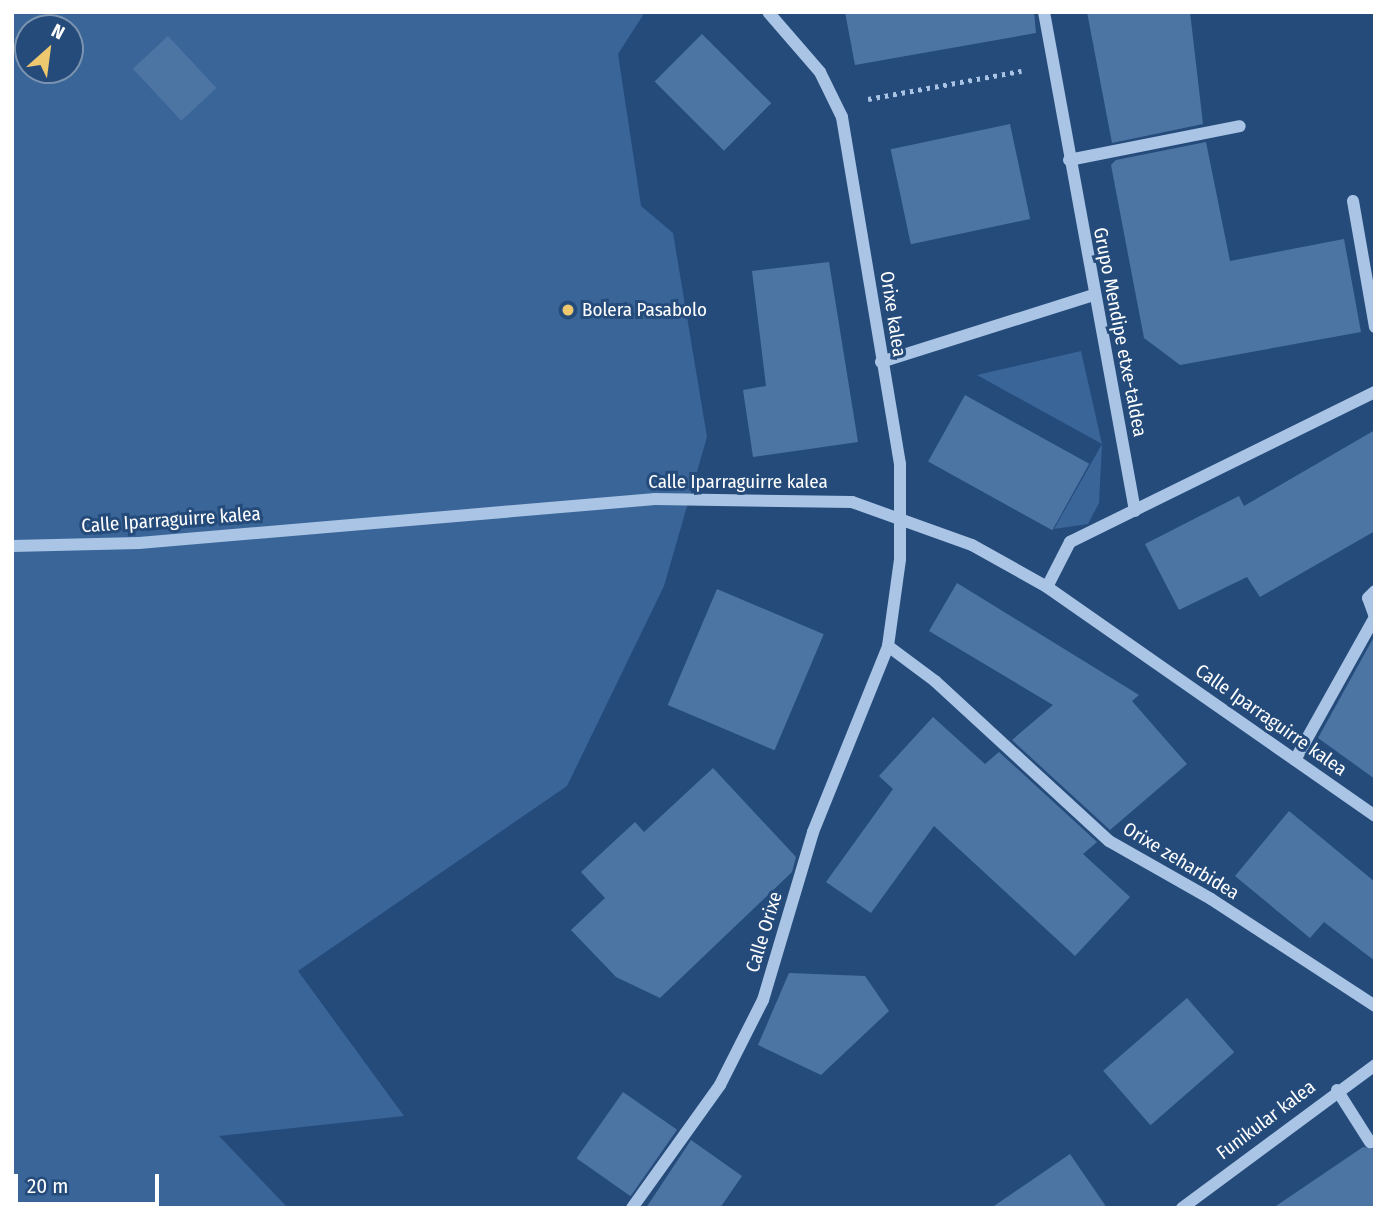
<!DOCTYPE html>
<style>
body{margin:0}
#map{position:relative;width:1387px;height:1220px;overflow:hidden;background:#254b7b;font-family:"Fira Sans Condensed",sans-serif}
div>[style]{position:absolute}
.green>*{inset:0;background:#396599}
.building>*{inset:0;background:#4d75a4;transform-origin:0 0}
.path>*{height:4.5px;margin-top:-2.25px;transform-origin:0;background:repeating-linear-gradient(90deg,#a9c4e4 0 3.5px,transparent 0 8.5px)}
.minor>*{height:12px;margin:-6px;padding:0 6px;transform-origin:6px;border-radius:6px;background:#a9c4e4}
.dots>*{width:19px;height:19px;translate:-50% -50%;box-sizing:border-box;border:4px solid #254b7b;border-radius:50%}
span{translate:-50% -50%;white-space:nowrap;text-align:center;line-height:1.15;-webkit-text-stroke:6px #254b7b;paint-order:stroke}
.poi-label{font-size:19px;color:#fff}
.left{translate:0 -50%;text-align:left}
.street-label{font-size:19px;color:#fff}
.frame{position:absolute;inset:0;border:14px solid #fff;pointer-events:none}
.north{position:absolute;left:14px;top:14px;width:70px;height:70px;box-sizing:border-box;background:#254b7b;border:2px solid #7c93b0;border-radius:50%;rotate:28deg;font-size:19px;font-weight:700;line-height:28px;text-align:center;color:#fff}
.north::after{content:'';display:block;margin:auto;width:24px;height:32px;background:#eec86e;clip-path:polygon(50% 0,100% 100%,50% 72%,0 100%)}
.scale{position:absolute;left:14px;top:1174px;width:145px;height:32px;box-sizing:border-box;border:4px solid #fff;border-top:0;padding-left:9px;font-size:21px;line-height:24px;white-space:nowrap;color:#fff;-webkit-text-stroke:5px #254b7b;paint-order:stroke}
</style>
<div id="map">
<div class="green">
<div style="clip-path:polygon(evenodd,12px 12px,645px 12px,618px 54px,641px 206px,673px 233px,707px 437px,664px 586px,567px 786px,298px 971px,404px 1116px,219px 1136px,288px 1208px,12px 1208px,12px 12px,28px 28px,70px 28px,70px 70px,28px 70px,28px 28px)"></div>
<div style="clip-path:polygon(1081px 351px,1102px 444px,1099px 503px,1088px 524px,1054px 529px,1102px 444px,977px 375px)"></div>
</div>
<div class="building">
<div style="clip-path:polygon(845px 12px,1034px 12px,1036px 33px,855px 65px)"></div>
<div style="clip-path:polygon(1087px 12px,1190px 12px,1203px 124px,1112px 143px)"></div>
<div style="left:702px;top:34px;width:98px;height:67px;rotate:45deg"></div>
<div style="left:168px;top:36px;width:71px;height:48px;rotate:47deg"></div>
<div style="left:1010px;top:124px;width:97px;height:122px;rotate:78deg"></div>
<div style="clip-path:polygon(1206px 142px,1230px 261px,1344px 239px,1361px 332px,1180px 365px,1144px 338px,1111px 165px,1116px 160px)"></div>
<div style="clip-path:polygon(829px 262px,858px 442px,753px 457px,743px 390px,766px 386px,752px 271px)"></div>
<div style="left:965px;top:395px;width:142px;height:76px;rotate:29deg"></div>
<div style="clip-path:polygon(1375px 430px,1375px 531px,1260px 597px,1247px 577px,1179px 610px,1145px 544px,1239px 496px,1244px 506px)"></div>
<div style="clip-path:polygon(957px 583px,1139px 695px,1132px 701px,1187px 764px,1110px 830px,1012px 740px,1053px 705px,929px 631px)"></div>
<div style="left:717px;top:589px;width:116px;height:126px;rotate:23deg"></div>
<div style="clip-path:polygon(1375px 635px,1375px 779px,1318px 738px)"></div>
<div style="clip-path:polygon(933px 717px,985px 764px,999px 752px,1097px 842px,1083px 854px,1130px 897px,1075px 956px,934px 826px,871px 913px,826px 882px,893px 789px,879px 776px)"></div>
<div style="clip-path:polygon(713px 768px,796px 857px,792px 872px,660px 998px,616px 977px,571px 930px,605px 898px,581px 872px,635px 822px,644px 832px)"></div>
<div style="clip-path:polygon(1289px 811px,1375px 882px,1375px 961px,1324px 922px,1310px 938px,1235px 876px)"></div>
<div style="clip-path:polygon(789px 973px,865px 976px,889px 1011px,821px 1075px,758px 1045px)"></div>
<div style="left:1187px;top:998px;width:72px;height:111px;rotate:49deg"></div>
<div style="left:623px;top:1092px;width:66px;height:81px;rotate:35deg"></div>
<div style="clip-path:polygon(691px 1140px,742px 1176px,720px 1208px,646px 1208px)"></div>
<div style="clip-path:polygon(1363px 1147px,1375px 1149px,1375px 1208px,1273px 1208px)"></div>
<div style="clip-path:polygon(1070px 1154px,1107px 1208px,991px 1208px)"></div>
</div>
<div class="path">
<div style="left:868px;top:99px;width:156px;rotate:-10.4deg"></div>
</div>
<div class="minor">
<div style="left:1044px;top:12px;width:507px;rotate:79.66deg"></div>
<div style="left:1069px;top:160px;width:174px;rotate:-11.2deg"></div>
<div style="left:1353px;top:201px;width:128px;rotate:80.1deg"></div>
<div style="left:881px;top:362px;width:222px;rotate:-17.5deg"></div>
<div style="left:12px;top:546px;width:127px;rotate:-1.4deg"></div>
<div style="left:139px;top:543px;width:518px;rotate:-4.87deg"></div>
<div style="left:655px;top:499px;width:197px;rotate:0.9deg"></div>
<div style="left:852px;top:502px;width:127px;rotate:19.7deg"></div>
<div style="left:972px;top:545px;width:86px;rotate:29.2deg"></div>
<div style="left:1047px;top:587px;width:400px;rotate:34.9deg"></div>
<div style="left:1047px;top:587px;width:51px;rotate:-62.9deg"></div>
<div style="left:1070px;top:542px;width:340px;rotate:-26.2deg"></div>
<div style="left:888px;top:646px;width:59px;rotate:36.7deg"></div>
<div style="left:935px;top:681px;width:236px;rotate:42.6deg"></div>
<div style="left:1109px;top:841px;width:117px;rotate:29.6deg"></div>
<div style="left:1211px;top:899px;width:196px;rotate:33.1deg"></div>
<div style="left:1295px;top:760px;width:164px;rotate:-60.8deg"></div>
<div style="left:1375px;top:617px;width:20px;rotate:-110deg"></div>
<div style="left:1368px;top:598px;width:10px;rotate:-45deg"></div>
<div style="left:1337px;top:1090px;width:62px;rotate:57.6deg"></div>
<div style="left:632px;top:1208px;width:151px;rotate:-54.4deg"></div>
<div style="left:720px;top:1085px;width:95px;rotate:-63.2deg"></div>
<div style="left:763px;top:1000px;width:175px;rotate:-73.4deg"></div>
<div style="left:813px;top:832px;width:201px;rotate:-68deg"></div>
<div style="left:888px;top:646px;width:88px;rotate:-82.1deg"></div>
<div style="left:900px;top:559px;width:95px;rotate:-90deg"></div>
<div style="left:900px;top:464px;width:352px;rotate:-99.5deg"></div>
<div style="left:842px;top:117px;width:50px;rotate:-116.1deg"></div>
<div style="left:820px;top:72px;width:79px;rotate:-130.9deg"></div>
<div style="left:1182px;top:1208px;width:240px;rotate:-36.5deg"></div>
</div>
<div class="dots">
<div style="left:568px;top:310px;background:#eec86e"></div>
</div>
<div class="poi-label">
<span class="left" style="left:582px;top:310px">Bolera Pasabolo</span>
</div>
<div class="street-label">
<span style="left:893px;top:314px;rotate:81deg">Orixe kalea</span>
<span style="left:1120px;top:332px;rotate:79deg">Grupo Mendipe etxe-taldea</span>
<span style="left:738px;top:482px">Calle Iparraguirre kalea</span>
<span style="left:171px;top:520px;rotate:-4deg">Calle Iparraguirre kalea</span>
<span style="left:1271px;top:720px;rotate:35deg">Calle Iparraguirre kalea</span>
<span style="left:1181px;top:861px;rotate:31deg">Orixe zeharbidea</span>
<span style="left:764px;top:932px;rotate:-73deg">Calle Orixe</span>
<span style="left:1266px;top:1120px;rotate:-37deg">Funikular kalea</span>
</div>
<div class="frame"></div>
<div class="north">N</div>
<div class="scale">20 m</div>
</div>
